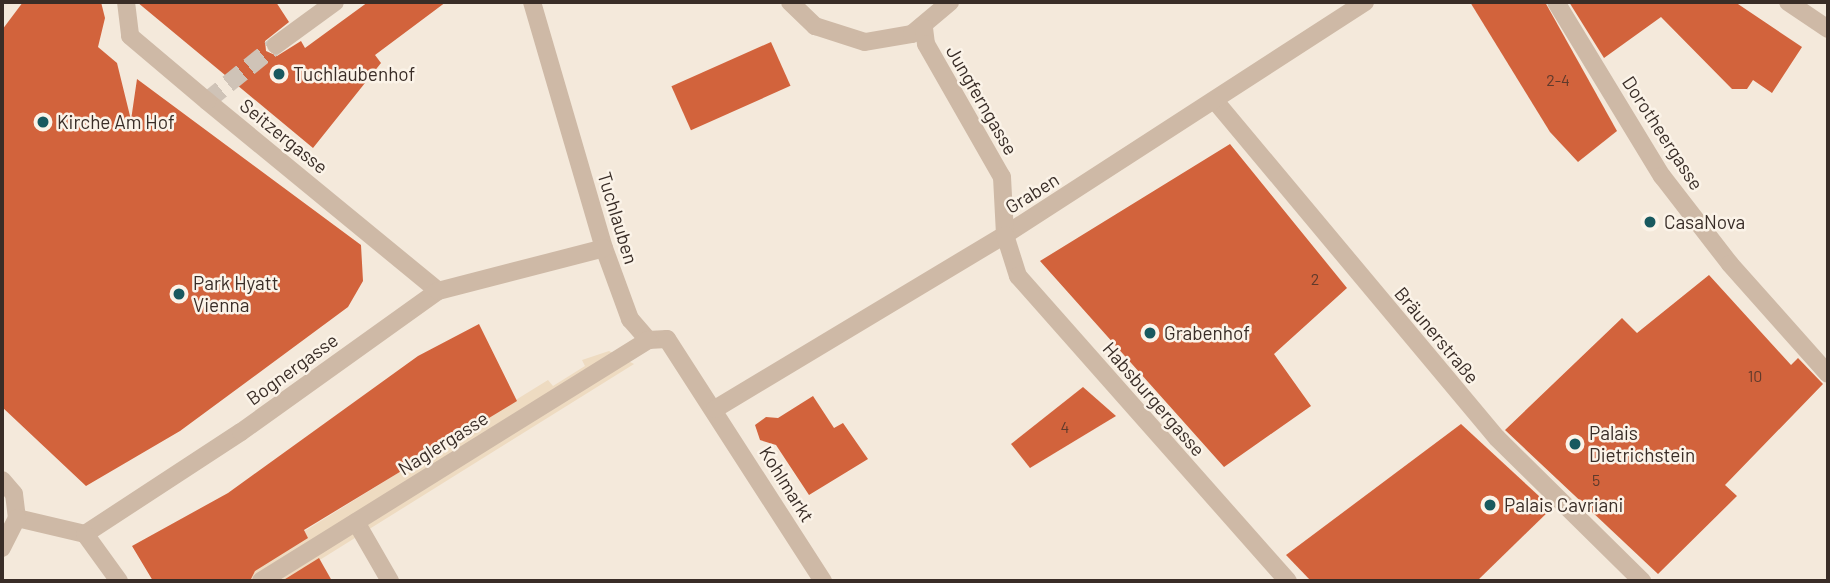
<!DOCTYPE html>
<meta charset="utf-8">
<style>
body{margin:0}
#map{position:relative;width:1830px;height:583px;overflow:hidden;background:#f4e9db;font-family:Barlow,sans-serif}
div>[style]{position:absolute}
.plaza>*{inset:0;background:#eedbc1}
.building>*{inset:0;background:#d2633c;transform-origin:0 0}
.pedestrian-tunnel>*{height:18px;margin-top:-9px;transform-origin:0;background:repeating-linear-gradient(90deg,#cfc3b7 0 18px,transparent 0 27px)}
.pedestrian>*{height:18px;margin:-9px;padding:0 9px;transform-origin:9px;border-radius:9px;background:#ceb9a6}
.minor>*{height:18px;margin:-9px;padding:0 9px;transform-origin:9px;border-radius:9px;background:#ceb9a6}
.dots>*{width:19px;height:19px;translate:-50% -50%;box-sizing:border-box;border:4px solid #fbf3e8;border-radius:50%}
span{translate:-50% -50%;white-space:nowrap;text-align:center;line-height:1.15;-webkit-text-stroke:5px #fbf3e8;paint-order:stroke}
.number-label{font-size:16px;color:#5f3a2c}
.number-label span{-webkit-text-stroke-width:0}
.poi-label{font-size:19px;color:#392d27}
.left{translate:0 -50%;text-align:left}
.street-label{font-size:19px;color:#392d27}
.frame{position:absolute;inset:0;border:4px solid #392d27;pointer-events:none}
</style>
<div id="map">
<div class="plaza">
<div style="clip-path:polygon(609px 351px,634px 364px,286px 581px,224px 581px,548px 380px,553px 386px,585px 366px,582px 360px)"></div>
</div>
<div class="building">
<div style="clip-path:polygon(23px 2px,101px 2px,105px 18px,98px 47px,117px 63px,131px 120px,137px 79px,361px 245px,363px 281px,348px 307px,180px 431px,86px 486px,2px 407px,2px 30px)"></div>
<div style="clip-path:polygon(137px 2px,276px 2px,289px 22px,265px 41px,266px 51px,277px 56px,301px 41px,305px 48px,368px 2px,446px 2px,375px 55px,381px 63px,313px 148px)"></div>
<div style="clip-path:polygon(1470px 2px,1545px 2px,1617px 131px,1578px 162px,1550px 132px)"></div>
<div style="clip-path:polygon(1569px 2px,1735px 2px,1802px 47px,1772px 93px,1753px 80px,1747px 89px,1732px 89px,1661px 17px,1604px 58px)"></div>
<div style="left:771px;top:42px;width:48px;height:109px;rotate:66deg"></div>
<div style="clip-path:polygon(1230px 144px,1347px 288px,1274px 354px,1311px 406px,1224px 467px,1040px 261px)"></div>
<div style="clip-path:polygon(1709px 275px,1791px 365px,1798px 358px,1823px 384px,1725px 485px,1737px 496px,1658px 574px,1505px 430px,1622px 318px,1637px 333px)"></div>
<div style="clip-path:polygon(479px 324px,517px 401px,304px 530px,308px 538px,255px 571px,250px 581px,153px 581px,132px 546px,228px 493px,418px 356px)"></div>
<div style="clip-path:polygon(1083px 387px,1116px 416px,1030px 468px,1011px 444px)"></div>
<div style="clip-path:polygon(813px 396px,834px 428px,843px 423px,868px 459px,809px 495px,776px 445px,760px 440px,755px 425px,766px 417px,778px 418px)"></div>
<div style="clip-path:polygon(1461px 424px,1552px 508px,1477px 581px,1311px 581px,1286px 555px)"></div>
<div style="clip-path:polygon(319px 558px,332px 581px,282px 581px)"></div>
</div>
<div class="pedestrian-tunnel">
<div style="left:207px;top:101px;width:89px;rotate:-39.1deg"></div>
</div>
<div class="pedestrian">
<div style="left:532px;top:2px;width:256px;rotate:73.7deg"></div>
<div style="left:604px;top:248px;width:76px;rotate:69.9deg"></div>
<div style="left:630px;top:319px;width:28px;rotate:49deg"></div>
<div style="left:648px;top:340px;width:19px;rotate:-3deg"></div>
<div style="left:667px;top:339px;width:288px;rotate:57.2deg"></div>
<div style="left:276px;top:45px;width:73px;rotate:-36.1deg"></div>
<div style="left:207px;top:101px;width:299px;rotate:39.4deg"></div>
<div style="left:1216px;top:102px;width:438px;rotate:50.1deg"></div>
<div style="left:1497px;top:438px;width:204px;rotate:44.6deg"></div>
<div style="left:715px;top:409px;width:338px;rotate:-31deg"></div>
<div style="left:1005px;top:235px;width:429px;rotate:-32.9deg"></div>
<div style="left:17px;top:518px;width:70px;rotate:13.2deg"></div>
<div style="left:85px;top:534px;width:186px;rotate:-33.2deg"></div>
<div style="left:241px;top:432px;width:242px;rotate:-35.6deg"></div>
<div style="left:438px;top:291px;width:171px;rotate:-14.5deg"></div>
<div style="left:356px;top:522px;width:68px;rotate:60deg"></div>
<div style="left:85px;top:534px;width:58px;rotate:54.1deg"></div>
<div style="left:261px;top:581px;width:456px;rotate:-31.9deg"></div>
</div>
<div class="minor">
<div style="left:126px;top:2px;width:34px;rotate:83deg"></div>
<div style="left:130px;top:36px;width:101px;rotate:40.2deg"></div>
<div style="left:790px;top:2px;width:35px;rotate:44deg"></div>
<div style="left:815px;top:26px;width:52px;rotate:17.7deg"></div>
<div style="left:865px;top:42px;width:48px;rotate:-9.7deg"></div>
<div style="left:912px;top:34px;width:50px;rotate:-40.1deg"></div>
<div style="left:1556px;top:2px;width:204px;rotate:58.7deg"></div>
<div style="left:1662px;top:176px;width:111px;rotate:52.3deg"></div>
<div style="left:1730px;top:264px;width:147px;rotate:48.3deg"></div>
<div style="left:1788px;top:2px;width:48px;rotate:34deg"></div>
<div style="left:924px;top:28px;width:16px;rotate:83deg"></div>
<div style="left:926px;top:44px;width:153px;rotate:60.3deg"></div>
<div style="left:1002px;top:177px;width:58px;rotate:87deg"></div>
<div style="left:1005px;top:235px;width:43px;rotate:72.4deg"></div>
<div style="left:1018px;top:276px;width:407px;rotate:48.5deg"></div>
<div style="left:2px;top:480px;width:18px;rotate:49deg"></div>
<div style="left:14px;top:494px;width:24px;rotate:83deg"></div>
<div style="left:17px;top:518px;width:34px;rotate:117deg"></div>
</div>
<div class="dots">
<div style="left:279px;top:74px;background:#18595f"></div>
<div style="left:43px;top:122px;background:#18595f"></div>
<div style="left:1650px;top:222px;background:#18595f"></div>
<div style="left:179px;top:294px;background:#18595f"></div>
<div style="left:1150px;top:333px;background:#18595f"></div>
<div style="left:1575px;top:444px;background:#18595f"></div>
<div style="left:1490px;top:505px;background:#18595f"></div>
</div>
<div class="number-label">
<span style="left:1558px;top:80px">2-4</span>
<span style="left:1315px;top:279px">2</span>
<span style="left:1755px;top:376px">10</span>
<span style="left:1065px;top:427px">4</span>
<span style="left:1596px;top:480px">5</span>
</div>
<div class="poi-label">
<span class="left" style="left:293px;top:74px">Tuchlaubenhof</span>
<span class="left" style="left:57px;top:122px">Kirche Am Hof</span>
<span class="left" style="left:1664px;top:222px">CasaNova</span>
<span class="left" style="left:193px;top:294px">Park Hyatt<br>Vienna</span>
<span class="left" style="left:1164px;top:333px">Grabenhof</span>
<span class="left" style="left:1589px;top:444px">Palais<br>Dietrichstein</span>
<span class="left" style="left:1504px;top:505px">Palais Cavriani</span>
</div>
<div class="street-label">
<span style="left:982px;top:100px;rotate:60deg">Jungferngasse</span>
<span style="left:1663px;top:133px;rotate:57deg">Dorotheergasse</span>
<span style="left:284px;top:136px;rotate:39deg">Seitzergasse</span>
<span style="left:1032px;top:193px;rotate:-32deg">Graben</span>
<span style="left:618px;top:218px;rotate:73deg">Tuchlauben</span>
<span style="left:1437px;top:335px;rotate:50deg">Bräunerstraße</span>
<span style="left:292px;top:369px;rotate:-36deg">Bognergasse</span>
<span style="left:1154px;top:399px;rotate:49deg">Habsburgergasse</span>
<span style="left:443px;top:443px;rotate:-32deg">Naglergasse</span>
<span style="left:787px;top:484px;rotate:58deg">Kohlmarkt</span>
</div>
<div class="frame"></div>
</div>
